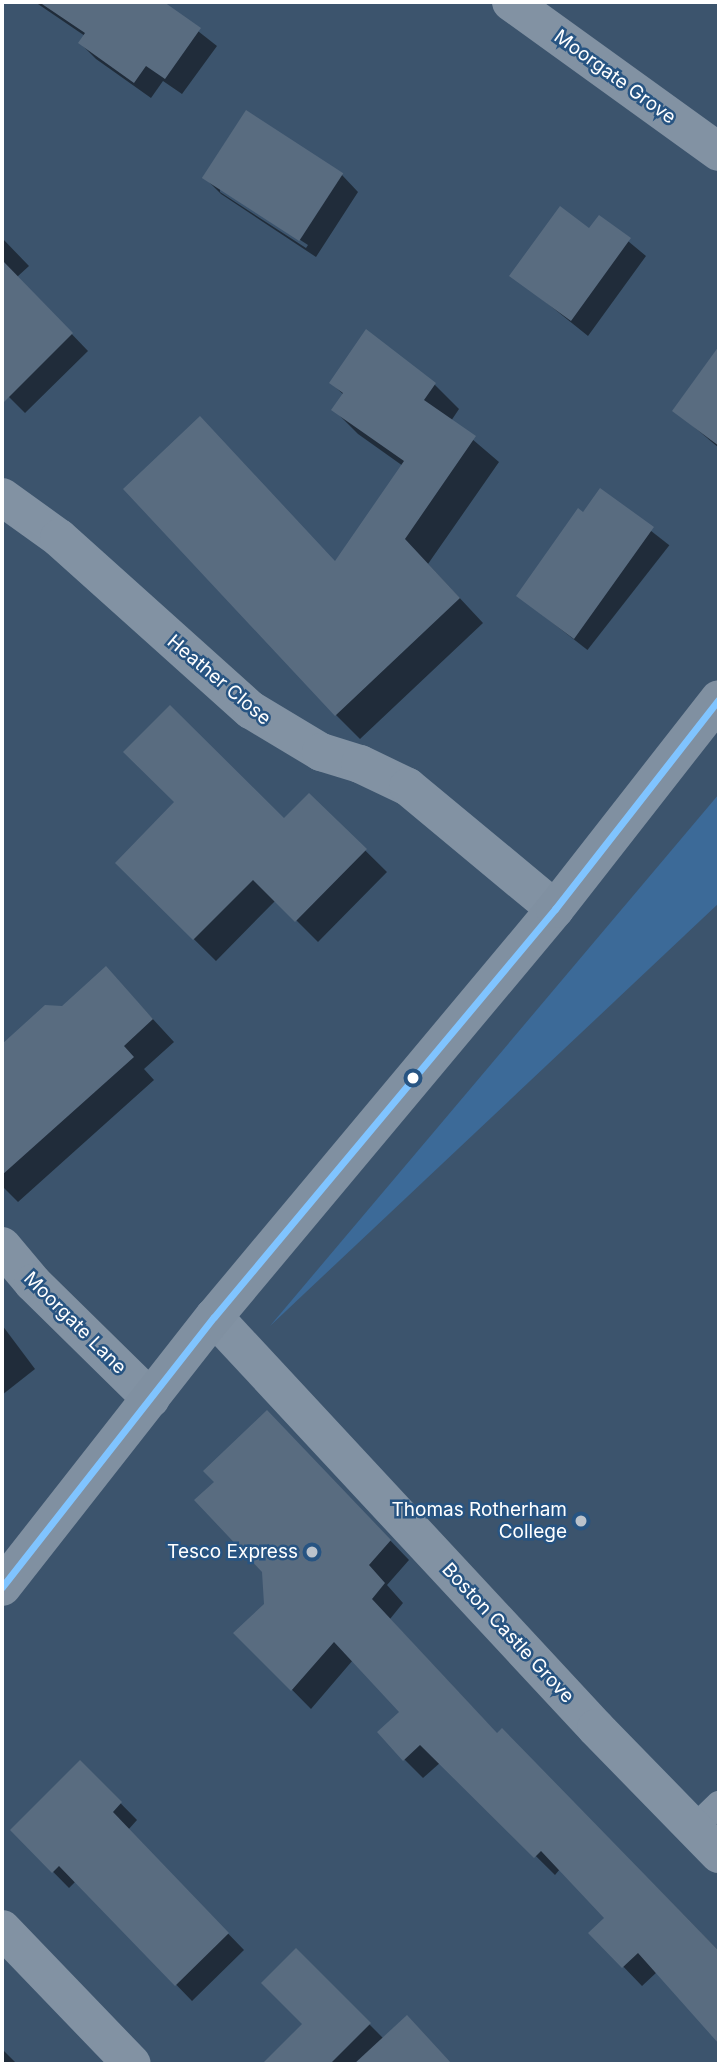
<!DOCTYPE html>
<style>
body{margin:0}
#map{position:relative;width:721px;height:2066px;overflow:hidden;background:#3c546d;font-family:Inter,sans-serif}
div>[style]{position:absolute}
.green>*{inset:0;background:#3c6a98}
.shadow>*{inset:0;background:#0007;transform-origin:0 0}
.building>*{inset:0;background:#596c80;transform-origin:0 0}
.lane>*{height:26px;margin:-13px;padding:0 13px;transform-origin:13px;border-radius:13px;background:#8292a3}
.street>*{height:38px;margin:-19px;padding:0 19px;transform-origin:19px;border-radius:19px;background:#8292a3}
.primary>*{height:38px;margin:-19px;padding:0 19px;transform-origin:19px;border-radius:19px;background:#8090a1}
.bus-1>*{height:7px;margin:-3.5px;padding:0 3.5px;transform-origin:3.5px;border-radius:3.5px;background:#80c4ff}
.dots>*{width:19px;height:19px;translate:-50% -50%;box-sizing:border-box;border:4px solid #275482;border-radius:50%}
span{translate:-50% -50%;white-space:nowrap;text-align:center;line-height:1.15;-webkit-text-stroke:5px #275482;paint-order:stroke}
.street-label{font-size:19px;color:#fff}
.poi-label{font-size:19px;color:#fff}
.right{translate:-100% -50%;text-align:right}
.frame{position:absolute;inset:0;border:4px solid #fff;pointer-events:none}
</style>
<div id="map">
<div class="green">
<div style="clip-path:polygon(719px 794px,719px 903px,270px 1326px)"></div>
</div>
<div class="shadow">
<div style="clip-path:polygon(35px 2px,161px 2px,217px 46px,182px 94px,163px 81px,151px 98px,96px 59px,80px 43px,85px 36px)"></div>
<div style="clip-path:polygon(evenodd,342px 175px,358px 192px,316px 257px,221px 194px,204px 177px,342px 175px,220px 188px,308px 245px,306px 248px,220px 192px,220px 188px)"></div>
<div style="clip-path:polygon(599px 217px,646px 256px,588px 336px,512px 275px,589px 230px)"></div>
<div style="clip-path:polygon(2px 238px,29px 266px,17px 277px,88px 351px,25px 413px,2px 390px)"></div>
<div style="clip-path:polygon(367px 331px,435px 385px,459px 409px,451px 421px,499px 462px,428px 564px,483px 623px,360px 739px,336px 715px,336px 562px,403px 466px,358px 434px,334px 410px,344px 395px,331px 383px)"></div>
<div style="clip-path:polygon(719px 349px,719px 448px,674px 410px)"></div>
<div style="left:600px;top:491px;width:88px;height:133px;rotate:38deg"></div>
<div style="clip-path:polygon(309px 795px,387px 872px,318px 942px,276px 900px,216px 961px,117px 863px,284px 820px)"></div>
<div style="clip-path:polygon(106px 968px,174px 1042px,144px 1069px,154px 1080px,18px 1202px,2px 1186px,2px 1046px,45px 1007px,62px 1008px)"></div>
<div style="clip-path:polygon(2px 1325px,35px 1369px,2px 1395px)"></div>
<div style="clip-path:polygon(286px 1432px,409px 1560px,387px 1585px,403px 1603px,390px 1619px,498px 1735px,502px 1731px,719px 1951px,719px 2042px,657px 1972px,642px 1986px,591px 1933px,606px 1918px,560px 1869px,555px 1875px,441px 1762px,423px 1778px,404px 1759px,401px 1712px,353px 1660px,311px 1709px,236px 1633px,266px 1604px)"></div>
<div style="clip-path:polygon(80px 1762px,137px 1820px,128px 1830px,244px 1950px,192px 2001px,76px 1881px,69px 1888px,12px 1830px)"></div>
<div style="clip-path:polygon(296px 1951px,384px 2039px,423px 2034px,451px 2064px,379px 2064px,371px 2056px,362px 2064px,268px 2064px,304px 2024px)"></div>
<div style="clip-path:polygon(2px 2049px,17px 2064px,2px 2064px)"></div>
</div>
<div class="building">
<div style="clip-path:polygon(39px 2px,164px 2px,201px 28px,165px 79px,146px 66px,134px 83px,78px 43px,85px 33px)"></div>
<div style="left:246px;top:110px;width:116px;height:81px;rotate:33deg"></div>
<div style="clip-path:polygon(560px 206px,589px 228px,599px 215px,631px 238px,571px 321px,509px 276px)"></div>
<div style="clip-path:polygon(2px 260px,73px 333px,2px 404px)"></div>
<div style="clip-path:polygon(366px 329px,436px 383px,424px 400px,476px 436px,405px 539px,460px 598px,335px 716px,123px 489px,200px 416px,335px 561px,404px 461px,331px 410px,343px 393px,329px 383px)"></div>
<div style="clip-path:polygon(719px 346px,719px 446px,672px 411px)"></div>
<div style="clip-path:polygon(600px 488px,654px 527px,574px 639px,516px 596px,578px 508px,583px 512px)"></div>
<div style="clip-path:polygon(170px 705px,284px 818px,309px 793px,367px 849px,295px 922px,253px 880px,193px 940px,115px 863px,174px 802px,123px 752px)"></div>
<div style="clip-path:polygon(106px 966px,153px 1019px,124px 1046px,134px 1057px,2px 1175px,2px 1044px,45px 1005px,62px 1006px)"></div>
<div style="clip-path:polygon(267px 1410px,391px 1540px,369px 1565px,385px 1583px,372px 1599px,497px 1733px,502px 1728px,719px 1951px,719px 2044px,638px 1953px,622px 1968px,588px 1933px,604px 1918px,541px 1851px,534px 1858px,420px 1745px,403px 1761px,377px 1732px,399px 1712px,334px 1642px,291px 1691px,233px 1633px,264px 1604px,262px 1572px,194px 1500px,214px 1482px,203px 1471px)"></div>
<div style="clip-path:polygon(80px 1760px,122px 1802px,113px 1812px,229px 1933px,175px 1986px,59px 1866px,52px 1873px,10px 1830px)"></div>
<div style="clip-path:polygon(296px 1948px,371px 2023px,330px 2064px,262px 2064px,302px 2024px,261px 1983px)"></div>
<div style="clip-path:polygon(407px 2015px,452px 2064px,354px 2064px)"></div>
</div>
<div class="lane">
<div style="left:694px;top:1828px;width:35px;rotate:-44deg"></div>
</div>
<div class="street">
<div style="left:511px;top:2px;width:256px;rotate:35.8deg"></div>
<div style="left:2px;top:497px;width:70px;rotate:35.7deg"></div>
<div style="left:59px;top:538px;width:258px;rotate:41.9deg"></div>
<div style="left:251px;top:710px;width:82px;rotate:31deg"></div>
<div style="left:321px;top:752px;width:41px;rotate:17.1deg"></div>
<div style="left:360px;top:764px;width:53px;rotate:25.6deg"></div>
<div style="left:408px;top:787px;width:191px;rotate:39.7deg"></div>
<div style="left:2px;top:1246px;width:48px;rotate:50deg"></div>
<div style="left:33px;top:1283px;width:165px;rotate:44.5deg"></div>
<div style="left:214px;top:1317px;width:561px;rotate:47.09deg"></div>
<div style="left:596px;top:1728px;width:176px;rotate:45.7deg"></div>
<div style="left:2px;top:1929px;width:187px;rotate:46.1deg"></div>
</div>
<div class="primary">
<div style="left:2px;top:1587px;width:343px;rotate:-51.9deg"></div>
<div style="left:214px;top:1317px;width:532px;rotate:-50.11deg"></div>
<div style="left:555px;top:909px;width:266px;rotate:-52deg"></div>
</div>
<div class="bus-1">
<div style="left:2px;top:1587px;width:343px;rotate:-51.9deg"></div>
<div style="left:214px;top:1317px;width:532px;rotate:-50.11deg"></div>
<div style="left:555px;top:909px;width:266px;rotate:-52deg"></div>
</div>
<div class="dots">
<div style="left:413px;top:1078px;background:#fff"></div>
<div style="left:581px;top:1521px;background:#bbc3cc"></div>
<div style="left:312px;top:1552px;background:#bbc3cc"></div>
</div>
<div class="street-label">
<span style="left:615px;top:77px;rotate:36deg">Moorgate Grove</span>
<span style="left:219px;top:680px;rotate:40deg">Heather Close</span>
<span style="left:75px;top:1323px;rotate:45deg">Moorgate Lane</span>
<span style="left:508px;top:1633px;rotate:47deg">Boston Castle Grove</span>
</div>
<div class="poi-label">
<span class="right" style="left:567px;top:1521px">Thomas Rotherham<br>College</span>
<span class="right" style="left:298px;top:1552px">Tesco Express</span>
</div>
<div class="frame"></div>
</div>
